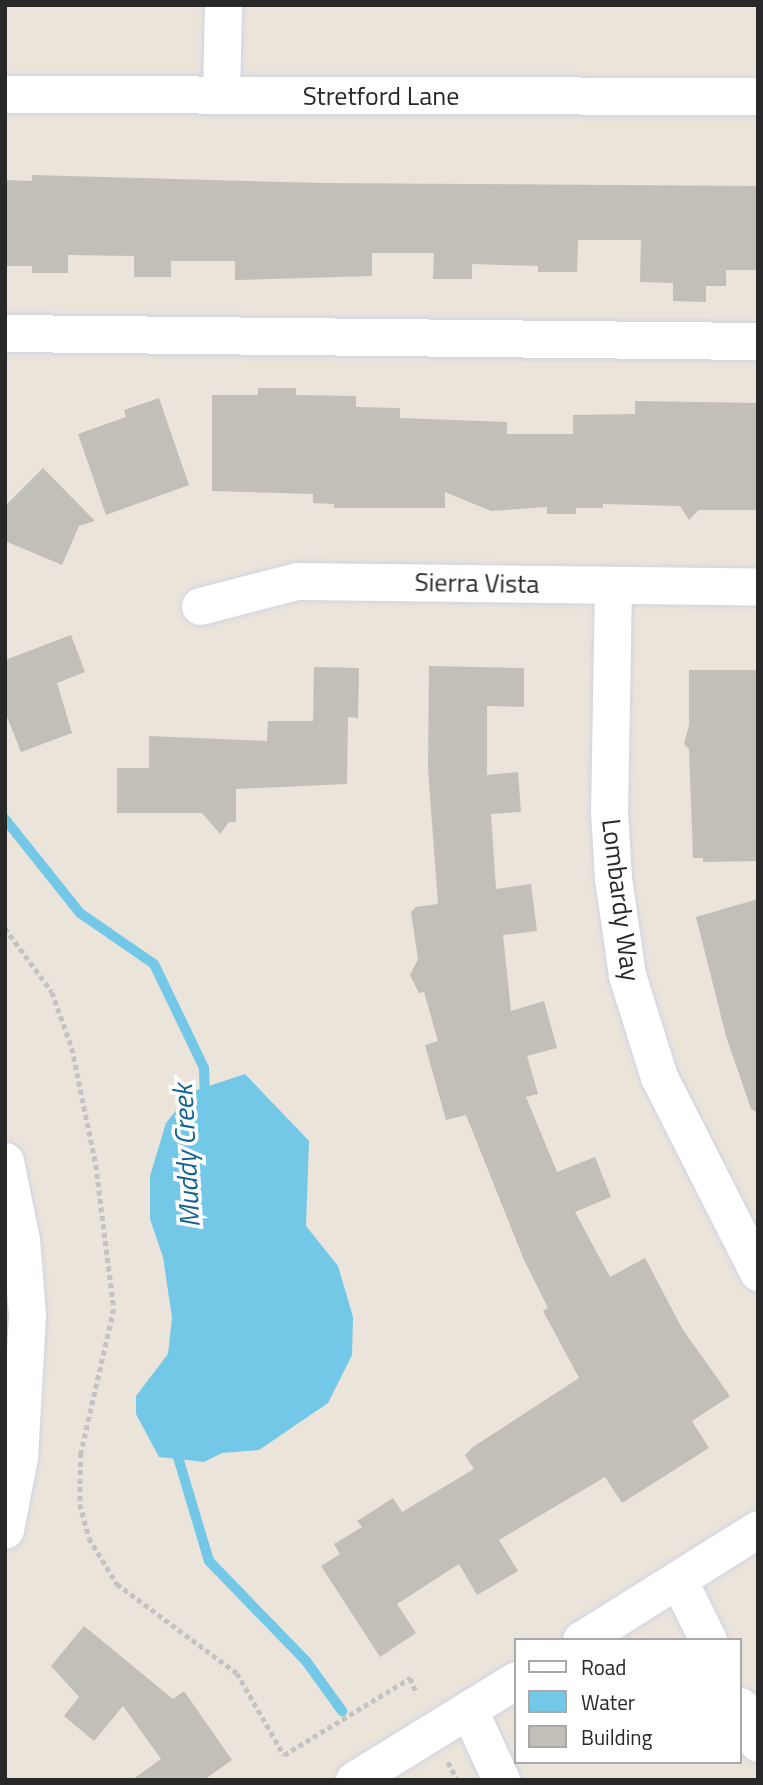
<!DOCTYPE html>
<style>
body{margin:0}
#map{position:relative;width:763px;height:1785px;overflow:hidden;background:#eae4db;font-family:"Titillium Web",sans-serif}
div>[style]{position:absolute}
.water>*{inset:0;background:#73c7e7}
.stream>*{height:10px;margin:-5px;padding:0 5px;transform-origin:5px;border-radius:5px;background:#73c7e7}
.building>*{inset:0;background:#c2beb8}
.path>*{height:4.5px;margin-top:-2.25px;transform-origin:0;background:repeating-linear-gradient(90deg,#c3c3c3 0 5px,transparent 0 8.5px)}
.roads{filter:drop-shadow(0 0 2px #d0d3e1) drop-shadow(0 0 2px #d0d3e1)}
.minor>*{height:37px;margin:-18.5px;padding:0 18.5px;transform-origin:18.5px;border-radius:18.5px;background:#fff}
span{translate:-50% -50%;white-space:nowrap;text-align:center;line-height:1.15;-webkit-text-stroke:7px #fff;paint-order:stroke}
.street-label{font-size:26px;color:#282828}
.water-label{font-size:28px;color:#156490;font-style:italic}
.frame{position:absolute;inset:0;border:7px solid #282828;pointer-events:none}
.legend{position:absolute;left:514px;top:1638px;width:228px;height:126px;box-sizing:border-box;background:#fff;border:2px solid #a9a9a9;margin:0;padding:9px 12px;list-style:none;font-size:21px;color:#282828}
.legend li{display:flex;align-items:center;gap:14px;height:35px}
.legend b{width:35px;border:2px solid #a9a9a9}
</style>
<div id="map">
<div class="water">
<div style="clip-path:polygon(245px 1074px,309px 1141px,306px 1226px,338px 1266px,353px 1317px,352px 1355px,328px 1403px,259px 1450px,222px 1453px,204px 1462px,159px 1457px,136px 1414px,136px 1396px,168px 1354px,172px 1318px,163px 1257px,150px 1219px,150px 1176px,166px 1123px,191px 1092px)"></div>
</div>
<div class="stream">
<div style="left:5px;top:819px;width:120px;rotate:51.4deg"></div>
<div style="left:80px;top:913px;width:90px;rotate:34.6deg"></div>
<div style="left:154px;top:964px;width:115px;rotate:64.3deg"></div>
<div style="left:204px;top:1068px;width:30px;rotate:88deg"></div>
<div style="left:175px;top:1447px;width:119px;rotate:73.4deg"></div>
<div style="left:209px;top:1561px;width:139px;rotate:45.9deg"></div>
<div style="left:306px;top:1661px;width:62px;rotate:54.2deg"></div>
</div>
<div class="building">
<div style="clip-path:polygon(32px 175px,321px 183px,758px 186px,758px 270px,726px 270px,726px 286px,706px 286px,706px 302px,673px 301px,673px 283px,640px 282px,641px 240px,578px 240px,577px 272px,538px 272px,538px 266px,472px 264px,472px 279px,433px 279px,434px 253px,372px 253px,372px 276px,235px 280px,235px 261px,171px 261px,171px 277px,134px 277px,134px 256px,68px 255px,68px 273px,32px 273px,32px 266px,5px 266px,5px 180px,32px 181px)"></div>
<div style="clip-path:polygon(258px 388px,296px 388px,296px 395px,356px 396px,356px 407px,400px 408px,400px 418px,507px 422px,507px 434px,573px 434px,573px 415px,635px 414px,635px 401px,758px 403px,758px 510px,699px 510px,689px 520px,680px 506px,603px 504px,603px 508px,576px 508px,576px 514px,547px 514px,547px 507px,491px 511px,445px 492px,445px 508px,334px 508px,334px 504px,313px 503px,313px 494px,212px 491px,212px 395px,258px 395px)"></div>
<div style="clip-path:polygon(159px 398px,189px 485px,106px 515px,78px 434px,126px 417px,124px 410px)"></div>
<div style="clip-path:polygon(43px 468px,95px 521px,79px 526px,62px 565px,5px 541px,5px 506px)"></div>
<div style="clip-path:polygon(71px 635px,85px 672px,57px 683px,72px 733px,21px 752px,5px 712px,5px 660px)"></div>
<div style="clip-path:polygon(429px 666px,524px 668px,524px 707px,487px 706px,487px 775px,518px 772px,521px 812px,491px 814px,496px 889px,531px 884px,537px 931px,503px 935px,511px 1011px,544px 1001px,557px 1048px,527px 1056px,538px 1094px,526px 1097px,557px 1172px,595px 1157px,611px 1197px,575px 1212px,610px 1277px,645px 1258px,683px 1330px,730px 1396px,692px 1421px,709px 1448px,622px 1503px,605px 1477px,499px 1540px,518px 1571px,477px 1595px,459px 1564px,397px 1604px,416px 1633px,380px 1657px,321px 1566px,340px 1554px,334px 1544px,362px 1527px,357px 1521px,393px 1498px,402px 1512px,474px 1469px,465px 1455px,473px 1447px,579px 1378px,543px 1311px,548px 1308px,524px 1260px,466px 1115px,446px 1120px,425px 1045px,438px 1041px,424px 992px,419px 993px,410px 975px,418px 959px,411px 912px,416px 907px,438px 904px,428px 769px)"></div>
<div style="clip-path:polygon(314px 667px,359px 668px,358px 718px,348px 717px,347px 784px,236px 789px,236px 822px,229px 822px,220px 834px,202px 813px,117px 813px,117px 768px,149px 768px,149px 736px,267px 741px,268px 721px,313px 721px)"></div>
<div style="clip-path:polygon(689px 670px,758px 670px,758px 861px,703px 862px,703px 858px,693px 858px,689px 749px,684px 744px,689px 725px)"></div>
<div style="clip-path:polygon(758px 899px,758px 1111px,756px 1112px,751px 1109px,726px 1036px,696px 917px)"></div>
<div style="clip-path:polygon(84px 1626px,173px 1699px,184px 1691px,232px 1760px,204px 1780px,132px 1780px,161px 1759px,123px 1706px,94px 1741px,64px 1716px,79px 1697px,51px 1666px)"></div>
</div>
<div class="path">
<div style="left:5px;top:928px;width:79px;rotate:53.7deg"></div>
<div style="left:52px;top:992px;width:59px;rotate:70.3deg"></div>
<div style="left:72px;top:1048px;width:119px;rotate:78.4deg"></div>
<div style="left:96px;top:1165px;width:145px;rotate:82.9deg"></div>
<div style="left:114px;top:1309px;width:148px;rotate:102.9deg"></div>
<div style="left:81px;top:1453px;width:51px;rotate:91.1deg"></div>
<div style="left:80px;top:1504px;width:35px;rotate:75deg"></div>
<div style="left:89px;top:1538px;width:54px;rotate:58.7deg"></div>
<div style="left:117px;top:1584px;width:149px;rotate:36.6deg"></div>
<div style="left:237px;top:1673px;width:95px;rotate:60.2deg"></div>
<div style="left:284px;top:1755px;width:148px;rotate:-31.4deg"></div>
<div style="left:410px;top:1678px;width:17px;rotate:66deg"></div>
<div style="left:448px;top:1762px;width:20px;rotate:63deg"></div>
</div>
<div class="roads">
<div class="minor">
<div style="left:5px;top:94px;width:753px;rotate:0.15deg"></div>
<div style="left:221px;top:95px;width:90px;rotate:-88.7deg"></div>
<div style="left:5px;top:333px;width:753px;rotate:0.61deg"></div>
<div style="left:613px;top:585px;width:226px;rotate:91deg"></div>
<div style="left:609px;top:811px;width:67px;rotate:86.6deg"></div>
<div style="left:613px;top:878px;width:98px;rotate:81.8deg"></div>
<div style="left:627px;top:975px;width:107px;rotate:72.6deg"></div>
<div style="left:659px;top:1077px;width:219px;rotate:63.1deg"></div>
<div style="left:200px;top:606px;width:100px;rotate:-14.5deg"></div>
<div style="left:297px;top:581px;width:461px;rotate:0.7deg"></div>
<div style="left:5px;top:1161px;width:81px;rotate:78.6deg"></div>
<div style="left:21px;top:1240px;width:75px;rotate:85.4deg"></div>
<div style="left:27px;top:1315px;width:142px;rotate:93.2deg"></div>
<div style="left:19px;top:1457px;width:74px;rotate:100.9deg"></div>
<div style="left:678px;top:1579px;width:68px;rotate:63.8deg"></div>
<div style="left:581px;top:1640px;width:209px;rotate:-32.1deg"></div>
<div style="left:740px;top:1706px;width:41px;rotate:64.1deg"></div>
<div style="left:469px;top:1710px;width:77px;rotate:65.4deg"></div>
<div style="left:354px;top:1780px;width:190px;rotate:-31.7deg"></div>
</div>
</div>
<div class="street-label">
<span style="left:381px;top:96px">Stretford Lane</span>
<span style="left:477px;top:583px;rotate:1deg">Sierra Vista</span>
<span style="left:621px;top:900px;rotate:83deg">Lombardy Way</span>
</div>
<div class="water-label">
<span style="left:186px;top:1156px;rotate:-93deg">Muddy Creek</span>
</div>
<div class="frame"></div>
<ul class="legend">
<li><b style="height:9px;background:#fff"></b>Road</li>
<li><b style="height:19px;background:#73c7e7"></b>Water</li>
<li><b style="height:19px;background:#c2beb8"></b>Building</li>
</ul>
</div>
